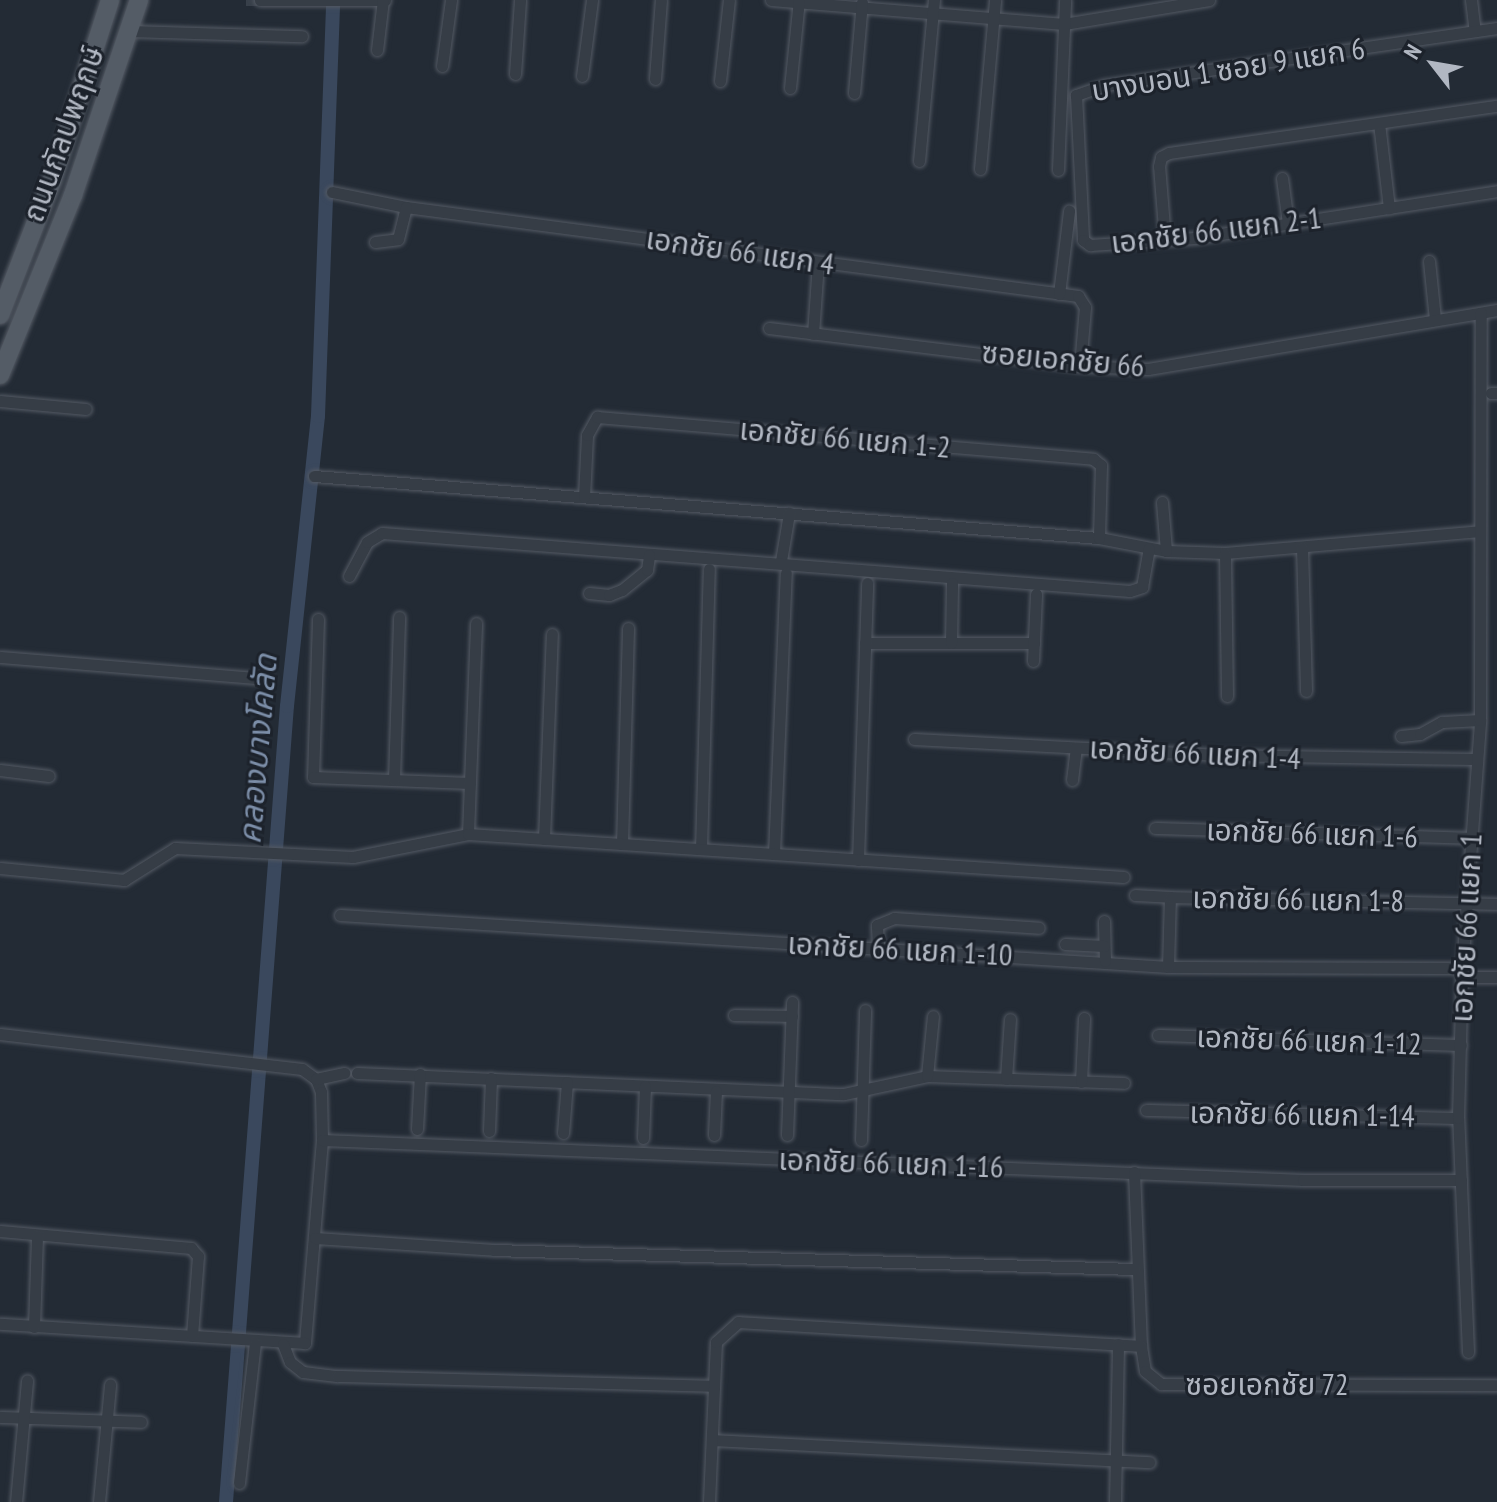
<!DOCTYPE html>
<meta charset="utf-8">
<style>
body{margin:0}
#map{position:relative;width:1497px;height:1502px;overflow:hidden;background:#232b35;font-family:"PT Sans Narrow","Noto Sans Thai",sans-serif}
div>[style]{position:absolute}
.canal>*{height:14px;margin:-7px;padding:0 7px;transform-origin:7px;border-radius:7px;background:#3a485d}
.street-tunnel>*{height:11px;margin-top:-5.5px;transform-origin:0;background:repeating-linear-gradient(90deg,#38404a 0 11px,transparent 0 16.5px)}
.roads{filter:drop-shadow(0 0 2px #545a64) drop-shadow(0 0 2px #545a64)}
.street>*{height:11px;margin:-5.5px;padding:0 5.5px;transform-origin:5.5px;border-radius:5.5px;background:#363d46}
.primary>*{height:18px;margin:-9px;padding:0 9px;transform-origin:9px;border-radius:9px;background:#545c66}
span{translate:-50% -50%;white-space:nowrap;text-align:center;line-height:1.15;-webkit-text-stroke:6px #1c222b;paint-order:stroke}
.street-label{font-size:30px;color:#b1b7c2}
.water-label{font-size:32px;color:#7c8ea8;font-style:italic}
.north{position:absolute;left:1393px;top:24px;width:80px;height:80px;-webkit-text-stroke:6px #1c222b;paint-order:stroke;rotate:301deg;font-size:22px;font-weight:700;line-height:32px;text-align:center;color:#b1b7c2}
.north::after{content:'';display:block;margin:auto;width:28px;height:36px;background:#b1b7c2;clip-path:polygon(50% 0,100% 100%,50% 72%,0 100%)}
</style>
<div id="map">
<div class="canal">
<div style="left:226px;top:1502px;width:798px;rotate:-85.62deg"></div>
<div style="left:287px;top:706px;width:292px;rotate:-83.9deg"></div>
<div style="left:318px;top:416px;width:416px;rotate:-87.9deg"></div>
</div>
<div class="street-tunnel">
<div style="left:246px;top:0;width:14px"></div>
</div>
<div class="roads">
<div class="street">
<div style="left:260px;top:0;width:125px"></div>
<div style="left:771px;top:0;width:294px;rotate:4.7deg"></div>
<div style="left:1064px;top:24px;width:147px;rotate:-9.4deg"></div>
<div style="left:1471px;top:0;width:31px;rotate:83deg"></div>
<div style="left:1497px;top:28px;width:396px;rotate:171.7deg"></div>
<div style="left:1105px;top:85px;width:31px;rotate:161deg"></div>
<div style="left:1076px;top:95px;width:145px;rotate:87.2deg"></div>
<div style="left:1083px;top:240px;width:9px;rotate:36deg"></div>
<div style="left:1090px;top:245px;width:105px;rotate:-3.8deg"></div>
<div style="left:1195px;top:238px;width:306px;rotate:-8.8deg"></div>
<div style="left:129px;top:31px;width:173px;rotate:1.7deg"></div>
<div style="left:377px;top:50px;width:50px;rotate:-83.2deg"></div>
<div style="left:442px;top:66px;width:67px;rotate:-82.2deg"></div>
<div style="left:515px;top:74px;width:74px;rotate:-86.1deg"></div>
<div style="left:582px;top:76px;width:77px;rotate:-82.5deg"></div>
<div style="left:655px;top:79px;width:79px;rotate:-85.7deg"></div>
<div style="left:720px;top:81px;width:81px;rotate:-83.7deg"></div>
<div style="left:790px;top:88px;width:88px;rotate:-84.2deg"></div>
<div style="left:854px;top:93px;width:91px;rotate:-85deg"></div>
<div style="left:1379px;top:123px;width:86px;rotate:83.3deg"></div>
<div style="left:919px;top:161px;width:162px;rotate:-84.7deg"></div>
<div style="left:980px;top:169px;width:170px;rotate:-84.9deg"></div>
<div style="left:1058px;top:170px;width:170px;rotate:-87.6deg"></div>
<div style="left:1282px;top:178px;width:45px;rotate:82.4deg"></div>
<div style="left:332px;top:192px;width:76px;rotate:11.5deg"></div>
<div style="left:406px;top:207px;width:678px;rotate:7.54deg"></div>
<div style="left:1078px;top:296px;width:13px;rotate:58deg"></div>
<div style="left:1085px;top:307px;width:59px;rotate:94.8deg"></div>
<div style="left:1165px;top:240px;width:74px;rotate:-94.6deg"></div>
<div style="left:1159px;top:166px;width:9px;rotate:-77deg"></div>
<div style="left:1161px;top:157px;width:9px;rotate:-27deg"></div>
<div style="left:1169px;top:153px;width:331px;rotate:-8.2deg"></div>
<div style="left:375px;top:242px;width:23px;rotate:-7deg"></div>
<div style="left:398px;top:239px;width:33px;rotate:-76deg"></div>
<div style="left:1429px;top:261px;width:58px;rotate:84.1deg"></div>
<div style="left:1059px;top:294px;width:84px;rotate:-83.1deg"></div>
<div style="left:769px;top:328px;width:313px;rotate:7deg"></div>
<div style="left:1080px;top:366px;width:68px;rotate:2.5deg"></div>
<div style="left:1148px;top:369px;width:354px;rotate:-9.6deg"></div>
<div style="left:813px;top:334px;width:71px;rotate:-86deg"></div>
<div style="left:1491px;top:393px;width:6px"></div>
<div style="left:0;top:401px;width:86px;rotate:5.3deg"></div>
<div style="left:314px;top:476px;width:787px;rotate:4.52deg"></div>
<div style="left:1099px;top:538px;width:68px;rotate:11deg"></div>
<div style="left:1166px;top:551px;width:59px;rotate:1.9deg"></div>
<div style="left:1225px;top:553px;width:256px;rotate:-4.9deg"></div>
<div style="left:584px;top:497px;width:62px;rotate:-87.2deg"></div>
<div style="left:587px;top:435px;width:21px;rotate:-61deg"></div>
<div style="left:597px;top:417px;width:498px;rotate:4.8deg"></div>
<div style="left:1093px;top:459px;width:10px;rotate:37deg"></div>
<div style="left:1101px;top:465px;width:73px;rotate:91.6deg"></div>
<div style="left:1162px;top:502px;width:49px;rotate:85.3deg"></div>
<div style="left:1302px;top:547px;width:144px;rotate:88.4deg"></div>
<div style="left:1225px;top:553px;width:143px;rotate:89.2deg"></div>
<div style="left:781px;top:561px;width:49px;rotate:-80.5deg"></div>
<div style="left:349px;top:576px;width:38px;rotate:-62deg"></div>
<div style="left:367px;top:542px;width:17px;rotate:-31deg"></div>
<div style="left:382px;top:533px;width:750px;rotate:4.43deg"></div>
<div style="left:1130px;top:591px;width:13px;rotate:-18deg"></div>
<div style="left:1142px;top:587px;width:39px;rotate:-80deg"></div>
<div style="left:589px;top:593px;width:20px;rotate:6deg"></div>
<div style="left:609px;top:595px;width:14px;rotate:-21deg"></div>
<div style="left:622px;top:590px;width:32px;rotate:-39deg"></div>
<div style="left:647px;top:570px;width:15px;rotate:-82deg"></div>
<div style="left:318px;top:619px;width:158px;rotate:91.8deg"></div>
<div style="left:313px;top:777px;width:157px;rotate:2.2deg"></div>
<div style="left:865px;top:643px;width:169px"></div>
<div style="left:951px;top:643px;width:60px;rotate:-89deg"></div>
<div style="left:0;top:657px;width:269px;rotate:4.7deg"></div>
<div style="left:1033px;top:661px;width:67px;rotate:-87.4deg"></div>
<div style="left:1401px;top:736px;width:19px;rotate:-6deg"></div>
<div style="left:1420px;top:734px;width:25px;rotate:-29deg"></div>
<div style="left:1442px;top:722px;width:38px;rotate:-3deg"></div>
<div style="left:914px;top:739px;width:301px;rotate:3deg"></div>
<div style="left:1215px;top:755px;width:261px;rotate:0.9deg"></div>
<div style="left:0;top:770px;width:49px;rotate:7deg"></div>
<div style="left:394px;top:780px;width:163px;rotate:-88.2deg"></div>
<div style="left:1072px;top:780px;width:32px;rotate:-83deg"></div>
<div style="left:1155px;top:828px;width:315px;rotate:1.8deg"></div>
<div style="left:468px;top:834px;width:211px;rotate:-87.8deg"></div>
<div style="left:544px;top:839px;width:205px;rotate:-87.8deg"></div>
<div style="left:622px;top:844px;width:216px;rotate:-88.4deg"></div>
<div style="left:701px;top:849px;width:280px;rotate:-88.4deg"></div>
<div style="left:774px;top:854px;width:281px;rotate:-87.6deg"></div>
<div style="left:858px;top:860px;width:277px;rotate:-88.1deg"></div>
<div style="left:0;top:868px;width:125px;rotate:5.5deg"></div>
<div style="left:124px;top:880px;width:60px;rotate:-32.1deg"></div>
<div style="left:175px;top:848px;width:178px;rotate:2.9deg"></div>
<div style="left:353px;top:857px;width:117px;rotate:-11.3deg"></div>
<div style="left:468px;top:834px;width:657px;rotate:3.75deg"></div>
<div style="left:1135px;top:895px;width:35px;rotate:3deg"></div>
<div style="left:340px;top:915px;width:830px;rotate:3.59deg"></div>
<div style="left:1168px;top:967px;width:294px;rotate:0.2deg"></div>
<div style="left:1104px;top:921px;width:40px;rotate:88.6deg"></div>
<div style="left:1065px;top:944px;width:39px;rotate:3deg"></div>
<div style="left:878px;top:946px;width:21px;rotate:-93deg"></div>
<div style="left:877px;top:925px;width:18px;rotate:-22deg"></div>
<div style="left:894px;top:918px;width:145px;rotate:3.9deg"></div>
<div style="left:1168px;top:967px;width:70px;rotate:-88.4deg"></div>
<div style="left:1170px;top:897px;width:327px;rotate:1.2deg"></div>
<div style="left:1462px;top:977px;width:35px"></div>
<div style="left:734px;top:1015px;width:58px;rotate:1deg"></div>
<div style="left:0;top:1034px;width:304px;rotate:6.6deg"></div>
<div style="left:302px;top:1069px;width:17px;rotate:36deg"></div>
<div style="left:316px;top:1079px;width:14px;rotate:69deg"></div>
<div style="left:321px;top:1092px;width:48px;rotate:88.8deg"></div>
<div style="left:322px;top:1140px;width:204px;rotate:94.8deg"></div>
<div style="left:305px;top:1343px;width:306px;rotate:-176.4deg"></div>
<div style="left:1158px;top:1035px;width:303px;rotate:1.9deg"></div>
<div style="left:357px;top:1073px;width:487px;rotate:2.5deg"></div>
<div style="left:844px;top:1094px;width:85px;rotate:-12.2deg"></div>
<div style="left:927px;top:1076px;width:197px;rotate:2deg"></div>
<div style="left:927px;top:1076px;width:60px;rotate:-84.3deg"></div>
<div style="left:316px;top:1079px;width:29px;rotate:-12deg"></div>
<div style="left:1006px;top:1079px;width:60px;rotate:-86.2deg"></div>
<div style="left:1081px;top:1082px;width:64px;rotate:-87.3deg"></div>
<div style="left:1146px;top:1110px;width:312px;rotate:1.5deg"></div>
<div style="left:417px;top:1129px;width:55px;rotate:-86.9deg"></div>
<div style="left:489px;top:1131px;width:53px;rotate:-87.8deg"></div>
<div style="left:563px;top:1133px;width:51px;rotate:-85.5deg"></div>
<div style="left:714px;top:1135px;width:44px;rotate:-87.4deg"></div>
<div style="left:787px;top:1135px;width:133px;rotate:-87.8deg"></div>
<div style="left:643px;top:1138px;width:52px;rotate:-87.8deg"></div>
<div style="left:322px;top:1140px;width:982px;rotate:2.33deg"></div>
<div style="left:1303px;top:1180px;width:158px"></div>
<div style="left:861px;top:1140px;width:130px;rotate:-88.2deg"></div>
<div style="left:1134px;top:1172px;width:174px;rotate:87.7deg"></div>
<div style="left:1141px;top:1346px;width:25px;rotate:81deg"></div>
<div style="left:1145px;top:1371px;width:21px;rotate:39deg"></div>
<div style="left:1161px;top:1384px;width:336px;rotate:0.2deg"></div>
<div style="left:0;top:1231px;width:192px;rotate:5.1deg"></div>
<div style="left:191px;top:1248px;width:11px;rotate:49deg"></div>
<div style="left:198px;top:1256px;width:80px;rotate:94.3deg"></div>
<div style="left:315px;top:1238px;width:179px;rotate:3.8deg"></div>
<div style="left:494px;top:1250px;width:641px;rotate:1.7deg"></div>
<div style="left:34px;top:1327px;width:92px;rotate:-88.1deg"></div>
<div style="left:283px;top:1344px;width:19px;rotate:69deg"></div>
<div style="left:290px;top:1362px;width:16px;rotate:38deg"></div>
<div style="left:303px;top:1372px;width:34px;rotate:7deg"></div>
<div style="left:337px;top:1376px;width:377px;rotate:1.5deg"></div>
<div style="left:1468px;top:1352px;width:234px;rotate:-92.4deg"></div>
<div style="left:1458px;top:1118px;width:150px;rotate:-88.5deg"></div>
<div style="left:1462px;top:968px;width:249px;rotate:-85.8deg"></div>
<div style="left:1480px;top:720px;width:407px;rotate:-89.9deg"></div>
<div style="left:0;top:1417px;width:141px;rotate:2deg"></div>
<div style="left:712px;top:1440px;width:438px;rotate:2.9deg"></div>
<div style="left:239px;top:1483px;width:141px;rotate:-83.5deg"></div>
<div style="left:16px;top:1502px;width:122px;rotate:-84.8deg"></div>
<div style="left:99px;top:1502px;width:118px;rotate:-84.6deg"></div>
<div style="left:709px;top:1502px;width:160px;rotate:-87.5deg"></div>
<div style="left:716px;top:1342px;width:30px;rotate:-42deg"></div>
<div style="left:738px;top:1322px;width:404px;rotate:3.4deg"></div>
<div style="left:1115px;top:1502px;width:158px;rotate:-88.9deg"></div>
</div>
<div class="primary">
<div style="left:0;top:315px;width:144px;rotate:-68.8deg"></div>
<div style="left:52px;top:181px;width:190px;rotate:-72.2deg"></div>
<div style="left:0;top:375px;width:194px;rotate:-67.9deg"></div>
<div style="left:73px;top:195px;width:206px;rotate:-71.3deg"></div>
</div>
</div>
<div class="street-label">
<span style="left:1228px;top:69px;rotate:-9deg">บางบอน 1 ซอย 9 แยก 6</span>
<span style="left:63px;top:134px;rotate:-70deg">ถนนกัลปพฤกษ์</span>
<span style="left:1216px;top:230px;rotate:-7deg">เอกชัย 66 แยก 2-1</span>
<span style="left:740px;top:251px;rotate:8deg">เอกชัย 66 แยก 4</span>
<span style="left:1063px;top:359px;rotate:5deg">ซอยเอกชัย 66</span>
<span style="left:845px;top:438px;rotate:5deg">เอกชัย 66 แยก 1-2</span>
<span style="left:1195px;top:753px;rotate:3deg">เอกชัย 66 แยก 1-4</span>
<span style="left:1312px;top:833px;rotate:2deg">เอกชัย 66 แยก 1-6</span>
<span style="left:1298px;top:899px;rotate:1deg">เอกชัย 66 แยก 1-8</span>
<span style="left:1466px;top:928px;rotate:-87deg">เอกชัย 66 แยก 1</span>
<span style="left:900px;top:949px;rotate:3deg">เอกชัย 66 แยก 1-10</span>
<span style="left:1309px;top:1040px;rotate:2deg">เอกชัย 66 แยก 1-12</span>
<span style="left:1302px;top:1114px;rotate:1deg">เอกชัย 66 แยก 1-14</span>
<span style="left:891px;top:1163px;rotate:2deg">เอกชัย 66 แยก 1-16</span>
<span style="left:1267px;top:1384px">ซอยเอกชัย 72</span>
</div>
<div class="water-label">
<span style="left:257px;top:749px;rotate:-85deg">คลองบางโคลัด</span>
</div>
<div class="north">N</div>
</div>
